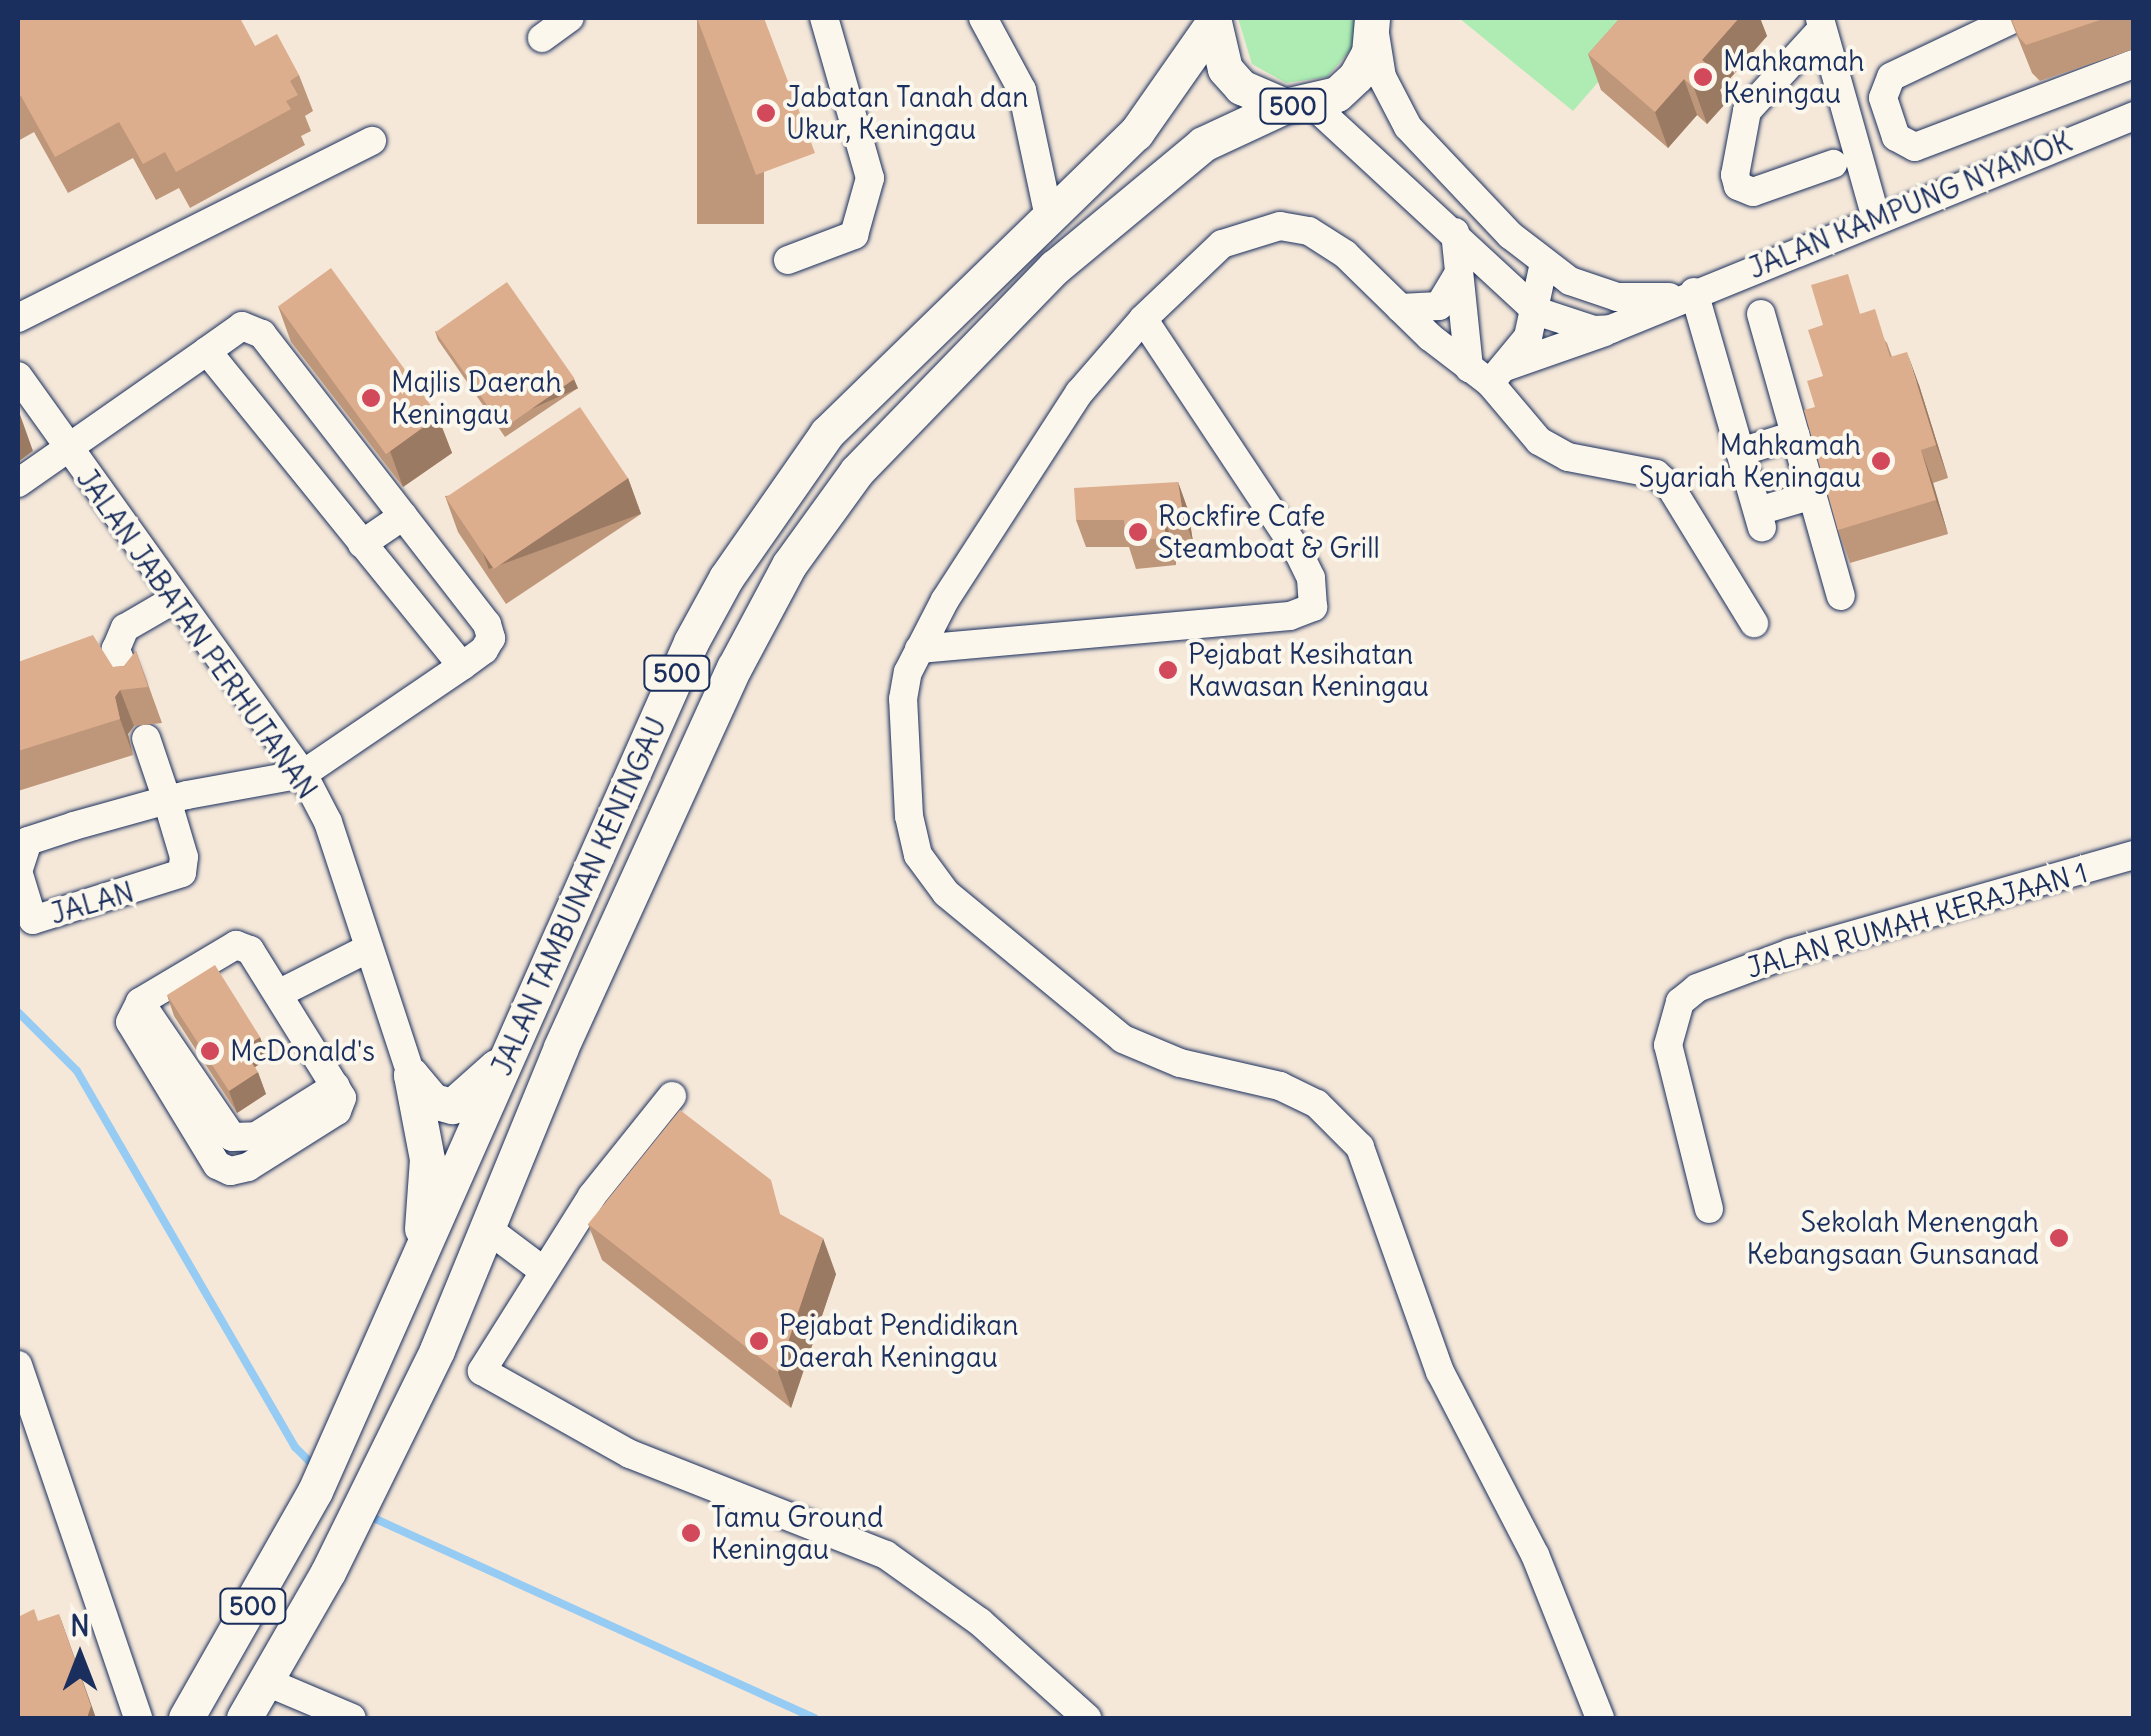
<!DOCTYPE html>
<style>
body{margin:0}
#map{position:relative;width:2151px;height:1736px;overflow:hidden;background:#f5e8d9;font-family:Delius,sans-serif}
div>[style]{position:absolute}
.green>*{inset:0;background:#aeecb3}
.stream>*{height:8px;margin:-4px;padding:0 4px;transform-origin:4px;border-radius:4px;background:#96ccf4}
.roads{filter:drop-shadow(0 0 2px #1b2f5e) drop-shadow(0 0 2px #1b2f5e)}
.minor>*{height:28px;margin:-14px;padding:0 14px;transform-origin:14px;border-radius:14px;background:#fbf7ec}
.major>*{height:35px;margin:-17.5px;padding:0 17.5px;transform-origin:17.5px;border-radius:17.5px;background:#fbf7ec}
.wall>*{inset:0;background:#be967a;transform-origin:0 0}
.shaded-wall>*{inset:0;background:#9b7a63;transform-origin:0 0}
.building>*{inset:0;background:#ddae8e;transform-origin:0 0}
.dots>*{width:28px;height:28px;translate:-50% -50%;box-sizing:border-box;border:5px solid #fbf7ec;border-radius:50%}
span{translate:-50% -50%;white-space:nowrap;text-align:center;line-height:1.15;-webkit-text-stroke:8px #fbf7ec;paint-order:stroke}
.shield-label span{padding:2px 8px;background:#fbf7ec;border:2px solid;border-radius:8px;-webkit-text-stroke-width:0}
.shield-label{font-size:25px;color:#1b2f5e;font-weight:700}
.poi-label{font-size:28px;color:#1b2f5e}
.left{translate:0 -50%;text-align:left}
.right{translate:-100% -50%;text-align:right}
.street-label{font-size:28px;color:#1b2f5e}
.frame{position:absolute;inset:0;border:20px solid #1b2f5e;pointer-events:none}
.north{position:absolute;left:30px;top:1606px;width:100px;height:100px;-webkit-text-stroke:8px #fbf7ec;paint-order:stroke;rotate:0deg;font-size:28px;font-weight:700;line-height:40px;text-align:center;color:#1b2f5e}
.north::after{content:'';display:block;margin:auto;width:35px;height:45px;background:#1b2f5e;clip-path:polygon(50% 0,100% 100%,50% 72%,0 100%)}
</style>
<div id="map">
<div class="green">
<div style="clip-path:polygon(1238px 18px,1357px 18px,1353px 47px,1327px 77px,1286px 83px,1252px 64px)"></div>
<div style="clip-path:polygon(1459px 18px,1654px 18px,1573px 111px)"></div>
</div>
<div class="stream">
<div style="left:18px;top:1012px;width:83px;rotate:45deg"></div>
<div style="left:77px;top:1071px;width:435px;rotate:59.9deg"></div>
<div style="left:295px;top:1447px;width:27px;rotate:45deg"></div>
<div style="left:369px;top:1516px;width:489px;rotate:24.4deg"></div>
</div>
<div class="roads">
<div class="minor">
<div style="left:983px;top:18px;width:82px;rotate:61.6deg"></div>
<div style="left:1022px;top:90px;width:125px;rotate:78deg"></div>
<div style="left:2015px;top:18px;width:137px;rotate:154.6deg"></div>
<div style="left:1891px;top:77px;width:22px;rotate:111deg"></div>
<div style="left:1883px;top:98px;width:41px;rotate:71.6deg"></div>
<div style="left:1896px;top:137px;width:21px;rotate:28deg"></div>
<div style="left:1915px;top:147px;width:234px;rotate:-20.8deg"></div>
<div style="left:1820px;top:19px;width:207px;rotate:74.3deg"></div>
<div style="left:1820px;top:31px;width:108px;rotate:132.4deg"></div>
<div style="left:1747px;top:111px;width:65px;rotate:100.6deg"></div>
<div style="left:1735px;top:175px;width:11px;rotate:75deg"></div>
<div style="left:1738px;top:186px;width:16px;rotate:22deg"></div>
<div style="left:1753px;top:192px;width:85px;rotate:-19.3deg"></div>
<div style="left:1375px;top:34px;width:44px;rotate:80.8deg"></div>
<div style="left:1382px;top:77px;width:56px;rotate:62.5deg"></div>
<div style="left:1408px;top:127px;width:149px;rotate:46.6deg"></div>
<div style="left:1510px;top:235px;width:76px;rotate:37.5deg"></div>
<div style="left:1570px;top:281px;width:50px;rotate:18.8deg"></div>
<div style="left:1617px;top:297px;width:52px"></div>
<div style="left:542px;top:38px;width:34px;rotate:-36deg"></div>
<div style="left:1312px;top:104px;width:305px;rotate:42.7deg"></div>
<div style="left:1536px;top:311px;width:61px;rotate:18.1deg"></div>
<div style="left:1594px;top:330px;width:17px;rotate:-3deg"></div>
<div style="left:1611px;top:329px;width:565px;rotate:-22.16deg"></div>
<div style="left:1455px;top:232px;width:137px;rotate:84.1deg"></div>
<div style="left:788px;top:260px;width:71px;rotate:-20.7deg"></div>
<div style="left:854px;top:235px;width:59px;rotate:-74.3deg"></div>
<div style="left:870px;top:178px;width:166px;rotate:-106deg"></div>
<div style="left:1694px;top:292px;width:245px;rotate:73.9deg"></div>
<div style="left:1400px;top:308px;width:39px;rotate:-3deg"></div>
<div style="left:1439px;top:306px;width:37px;rotate:-59deg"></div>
<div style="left:1761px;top:314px;width:293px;rotate:74.2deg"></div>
<div style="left:18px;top:318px;width:396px;rotate:-26.6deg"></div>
<div style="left:207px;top:351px;width:43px;rotate:-35.5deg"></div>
<div style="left:242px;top:326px;width:22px;rotate:22deg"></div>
<div style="left:262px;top:334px;width:367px;rotate:52.2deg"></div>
<div style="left:487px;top:624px;width:15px;rotate:74deg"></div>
<div style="left:491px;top:638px;width:14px;rotate:120deg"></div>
<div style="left:484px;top:650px;width:27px;rotate:144deg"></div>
<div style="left:1505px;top:367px;width:106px;rotate:-19.3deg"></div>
<div style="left:18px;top:376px;width:490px;rotate:54.4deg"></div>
<div style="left:303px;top:774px;width:54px;rotate:62.5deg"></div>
<div style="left:328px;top:822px;width:266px;rotate:71.8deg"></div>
<div style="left:1490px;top:383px;width:60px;rotate:-50.4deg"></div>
<div style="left:1528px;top:337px;width:76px;rotate:-77.8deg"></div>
<div style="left:1740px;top:452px;width:58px;rotate:-17.2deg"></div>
<div style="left:18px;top:483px;width:231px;rotate:-34.9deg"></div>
<div style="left:207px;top:351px;width:405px;rotate:51deg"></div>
<div style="left:462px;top:666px;width:192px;rotate:145.8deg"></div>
<div style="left:303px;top:774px;width:118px;rotate:169.7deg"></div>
<div style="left:187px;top:795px;width:21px;rotate:166deg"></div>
<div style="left:167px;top:800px;width:97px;rotate:164.4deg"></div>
<div style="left:74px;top:826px;width:48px;rotate:161.9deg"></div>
<div style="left:28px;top:841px;width:32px;rotate:108deg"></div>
<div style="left:18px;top:871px;width:51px;rotate:73deg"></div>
<div style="left:33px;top:920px;width:156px;rotate:-17.5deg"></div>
<div style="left:182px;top:873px;width:16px;rotate:-83deg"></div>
<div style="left:184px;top:857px;width:59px;rotate:-106.6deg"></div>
<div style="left:167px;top:800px;width:65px;rotate:-108.7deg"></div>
<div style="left:1758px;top:511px;width:57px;rotate:-16.2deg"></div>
<div style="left:362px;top:544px;width:50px;rotate:-34.3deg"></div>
<div style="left:919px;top:649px;width:372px;rotate:-5.1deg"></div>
<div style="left:1290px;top:616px;width:25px;rotate:-21deg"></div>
<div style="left:1313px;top:607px;width:29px;rotate:-94deg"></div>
<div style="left:1311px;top:578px;width:25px;rotate:-116deg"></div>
<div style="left:1300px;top:555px;width:283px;rotate:-123.6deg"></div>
<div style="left:130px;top:686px;width:40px;rotate:-111deg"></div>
<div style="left:116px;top:649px;width:23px;rotate:-67deg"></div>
<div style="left:125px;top:628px;width:58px;rotate:-30.1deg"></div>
<div style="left:236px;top:945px;width:15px;rotate:20deg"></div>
<div style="left:250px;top:950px;width:174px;rotate:58.1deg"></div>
<div style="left:342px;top:1098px;width:14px;rotate:111deg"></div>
<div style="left:337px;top:1111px;width:105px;rotate:147.8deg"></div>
<div style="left:248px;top:1167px;width:18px;rotate:167deg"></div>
<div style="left:230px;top:1171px;width:14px;rotate:-155deg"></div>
<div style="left:217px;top:1165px;width:167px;rotate:-121.3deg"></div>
<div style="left:130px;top:1022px;width:22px;rotate:-63deg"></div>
<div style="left:140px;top:1002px;width:112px;rotate:-30.7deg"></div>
<div style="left:278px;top:994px;width:102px;rotate:-26.8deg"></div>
<div style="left:140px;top:1002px;width:163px;rotate:55.7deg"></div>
<div style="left:232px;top:1137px;width:24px;rotate:-2deg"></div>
<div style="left:256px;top:1136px;width:94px;rotate:-32deg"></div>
<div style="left:672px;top:1096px;width:128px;rotate:128.7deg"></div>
<div style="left:592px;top:1196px;width:207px;rotate:122.2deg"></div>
<div style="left:482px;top:1371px;width:170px;rotate:29.3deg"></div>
<div style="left:630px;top:1454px;width:275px;rotate:21.5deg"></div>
<div style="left:886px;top:1555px;width:115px;rotate:35.5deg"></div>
<div style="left:980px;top:1622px;width:144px;rotate:41.9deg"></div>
<div style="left:1709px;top:1209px;width:169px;rotate:-104deg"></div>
<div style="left:1668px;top:1045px;width:45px;rotate:-74.4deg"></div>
<div style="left:1680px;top:1002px;width:22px;rotate:-39deg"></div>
<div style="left:1697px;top:988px;width:99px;rotate:-20.6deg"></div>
<div style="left:1790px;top:953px;width:358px;rotate:-15.9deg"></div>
<div style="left:485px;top:1227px;width:70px;rotate:36.9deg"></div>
<div style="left:18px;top:1365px;width:373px;rotate:71.2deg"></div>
<div style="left:267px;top:1682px;width:92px;rotate:23deg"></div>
<div style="left:1600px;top:1718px;width:175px;rotate:-111.7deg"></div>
<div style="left:1535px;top:1555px;width:206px;rotate:-117.4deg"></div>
<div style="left:1440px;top:1372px;width:239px;rotate:-109.6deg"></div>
<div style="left:1360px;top:1147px;width:61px;rotate:-135deg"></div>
<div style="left:1317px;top:1104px;width:41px;rotate:-154.1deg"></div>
<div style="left:1280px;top:1086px;width:103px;rotate:-167deg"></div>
<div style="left:1180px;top:1063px;width:62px;rotate:-157.2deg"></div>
<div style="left:1123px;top:1039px;width:229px;rotate:-140.5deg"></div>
<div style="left:946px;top:893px;width:47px;rotate:-126.4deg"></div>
<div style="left:918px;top:855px;width:40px;rotate:-103deg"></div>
<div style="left:909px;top:816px;width:117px;rotate:-92.9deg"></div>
<div style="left:903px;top:699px;width:27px;rotate:-80deg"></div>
<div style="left:908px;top:672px;width:81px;rotate:-62.8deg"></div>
<div style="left:945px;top:600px;width:247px;rotate:-57.1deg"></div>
<div style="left:1079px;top:393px;width:98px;rotate:-49.1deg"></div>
<div style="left:1143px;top:319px;width:109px;rotate:-43.5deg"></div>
<div style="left:1222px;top:244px;width:61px;rotate:-17.2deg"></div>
<div style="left:1280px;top:226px;width:29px;rotate:10deg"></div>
<div style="left:1309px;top:231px;width:43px;rotate:32.6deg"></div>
<div style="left:1345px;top:254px;width:119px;rotate:44.3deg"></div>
<div style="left:1430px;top:337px;width:76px;rotate:37.5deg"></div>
<div style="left:1490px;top:383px;width:76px;rotate:49.8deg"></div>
<div style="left:1539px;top:441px;width:33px;rotate:29deg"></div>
<div style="left:1568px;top:457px;width:90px;rotate:10.9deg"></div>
<div style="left:1656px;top:474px;width:18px;rotate:41deg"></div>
<div style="left:1670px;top:486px;width:161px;rotate:58.5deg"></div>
</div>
<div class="major">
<div style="left:1213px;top:18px;width:52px;rotate:76.8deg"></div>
<div style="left:1225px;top:69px;width:24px;rotate:48deg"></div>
<div style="left:1241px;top:87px;width:48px;rotate:23.4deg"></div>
<div style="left:1285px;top:106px;width:53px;rotate:-13deg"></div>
<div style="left:1337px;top:94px;width:26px;rotate:-43deg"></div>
<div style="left:1356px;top:76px;width:26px;rotate:-61deg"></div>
<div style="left:1369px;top:53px;width:35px;rotate:-85deg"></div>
<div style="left:411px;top:1075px;width:86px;rotate:79.2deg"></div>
<div style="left:427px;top:1159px;width:70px;rotate:94.1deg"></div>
<div style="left:411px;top:1075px;width:34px;rotate:50deg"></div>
<div style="left:433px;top:1101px;width:20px;rotate:15deg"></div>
<div style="left:452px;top:1106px;width:59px;rotate:-41.6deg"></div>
<div style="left:186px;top:1718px;width:261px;rotate:-60.4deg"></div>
<div style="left:315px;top:1491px;width:929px;rotate:-66.11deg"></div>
<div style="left:691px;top:642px;width:73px;rotate:-61.3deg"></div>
<div style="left:726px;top:578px;width:177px;rotate:-55.1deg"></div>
<div style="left:827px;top:433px;width:431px;rotate:-44.2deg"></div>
<div style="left:1136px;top:133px;width:134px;rotate:-55deg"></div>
<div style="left:244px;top:1718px;width:168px;rotate:-60.1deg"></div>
<div style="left:328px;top:1572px;width:247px;rotate:-63.8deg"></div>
<div style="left:437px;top:1350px;width:327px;rotate:-67.7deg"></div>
<div style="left:561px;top:1047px;width:417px;rotate:-65.5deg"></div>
<div style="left:734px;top:668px;width:117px;rotate:-61.9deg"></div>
<div style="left:789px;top:565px;width:116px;rotate:-54.1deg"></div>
<div style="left:857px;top:471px;width:284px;rotate:-45.9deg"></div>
<div style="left:1055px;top:267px;width:192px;rotate:-39.7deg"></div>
<div style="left:1203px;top:144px;width:90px;rotate:-24.9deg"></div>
</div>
</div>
<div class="wall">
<div style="clip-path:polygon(18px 18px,255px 46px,299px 75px,313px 111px,305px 116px,311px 131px,301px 136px,305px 145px,190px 208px,179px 188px,156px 200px,133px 158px,68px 193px,34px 132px,18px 141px)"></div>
<div style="left:697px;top:18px;width:67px;height:206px"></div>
<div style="clip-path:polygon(1620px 18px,1760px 18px,1767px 36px,1720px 90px,1725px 104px,1707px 124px,1697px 115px,1668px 148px,1601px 90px,1588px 54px)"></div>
<div style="clip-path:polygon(2010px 18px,2134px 18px,2134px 49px,2040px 81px,2032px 73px)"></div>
<div style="clip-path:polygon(278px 306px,438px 417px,452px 453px,403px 487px,291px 342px)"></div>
<div style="clip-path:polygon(1862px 313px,1887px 343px,1892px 357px,1919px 385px,1948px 478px,1933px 483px,1948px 534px,1850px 563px,1838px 530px,1815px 407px,1823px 376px)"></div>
<div style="clip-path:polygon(435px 331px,578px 388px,505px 437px,438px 340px)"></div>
<div style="clip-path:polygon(628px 478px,641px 514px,506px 604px,458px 532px,445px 496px)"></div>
<div style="clip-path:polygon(1178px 482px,1188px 510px,1193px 542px,1173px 543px,1176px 565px,1136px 569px,1129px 547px,1086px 547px,1076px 520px)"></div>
<div style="clip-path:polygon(136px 651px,162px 723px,134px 726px,128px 734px,133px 755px,18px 791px,18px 662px,113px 667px,124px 666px)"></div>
<div style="clip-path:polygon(167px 995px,268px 1059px,255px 1067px,266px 1094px,237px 1113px,174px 1016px)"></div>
<div style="clip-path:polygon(784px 1217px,836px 1274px,791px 1408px,602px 1260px,588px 1224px)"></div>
</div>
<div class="shaded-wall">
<div style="clip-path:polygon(1739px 18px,1760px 18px,1767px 36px,1720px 90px,1725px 104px,1707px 124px,1694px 88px,1702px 60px)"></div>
<div style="clip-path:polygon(1684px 79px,1697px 115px,1668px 148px,1655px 112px)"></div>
<div style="clip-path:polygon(1907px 352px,1919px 385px,1948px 478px,1936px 445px)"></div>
<div style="left:574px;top:379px;width:10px;height:87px;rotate:66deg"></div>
<div style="clip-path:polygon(18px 409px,33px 451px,18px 462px)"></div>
<div style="clip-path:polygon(438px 417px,452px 453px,403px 487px,390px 451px)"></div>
<div style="clip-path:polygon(1921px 450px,1933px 483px,1948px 534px,1936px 500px)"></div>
<div style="left:628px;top:478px;width:38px;height:162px;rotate:70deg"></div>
<div style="clip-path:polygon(1178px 482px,1188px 510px,1193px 542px,1183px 514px)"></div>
<div style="clip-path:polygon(1163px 515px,1173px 543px,1176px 565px,1166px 538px)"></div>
<div style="clip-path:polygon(120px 690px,134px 726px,128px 734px,133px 755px,120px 719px,115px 697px)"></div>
<div style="clip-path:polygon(260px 1037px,268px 1059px,250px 1070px,242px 1048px)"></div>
<div style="clip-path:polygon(258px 1072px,266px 1094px,237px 1113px,229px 1091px)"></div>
<div style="clip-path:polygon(823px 1238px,836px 1274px,791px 1408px,778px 1372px)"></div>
<div style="clip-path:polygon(59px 1614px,96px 1718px,87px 1718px)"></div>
</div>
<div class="building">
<div style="clip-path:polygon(18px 18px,240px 18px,255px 46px,277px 34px,299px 75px,290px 81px,298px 95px,286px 101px,291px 109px,176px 172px,165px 152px,143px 164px,119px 122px,55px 157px,21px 96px,18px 98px)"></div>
<div style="clip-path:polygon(697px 18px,764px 18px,815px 153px,756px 175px)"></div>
<div style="clip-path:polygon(1620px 18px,1739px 18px,1702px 60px,1712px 68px,1694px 88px,1684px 79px,1655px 112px,1588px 54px)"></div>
<div style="clip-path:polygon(2011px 18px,2106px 18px,2026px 45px,2019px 37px)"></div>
<div style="left:331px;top:268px;width:183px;height:65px;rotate:54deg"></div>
<div style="clip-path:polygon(1848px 274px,1860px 314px,1875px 309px,1890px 357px,1907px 352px,1936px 445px,1921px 450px,1936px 500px,1838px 530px,1804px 410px,1815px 407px,1807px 381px,1823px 376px,1808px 330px,1823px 325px,1811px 285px)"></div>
<div style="left:507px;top:282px;width:118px;height:87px;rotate:55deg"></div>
<div style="left:580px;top:407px;width:86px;height:162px;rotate:56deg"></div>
<div style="clip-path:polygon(1178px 482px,1183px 514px,1163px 515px,1166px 538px,1126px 541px,1124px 520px,1076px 520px,1074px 488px)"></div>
<div style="clip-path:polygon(93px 635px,113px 667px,124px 666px,136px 651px,148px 687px,120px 690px,115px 697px,120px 719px,18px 751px,18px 662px)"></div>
<div style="clip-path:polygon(215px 965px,260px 1037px,242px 1048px,258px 1072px,229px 1091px,167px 995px)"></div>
<div style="clip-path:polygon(680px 1110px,771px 1180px,780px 1214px,823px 1238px,778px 1372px,588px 1224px)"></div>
<div style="clip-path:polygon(34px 1609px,38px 1621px,59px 1614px,91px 1706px,87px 1718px,18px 1718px,18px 1617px)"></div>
</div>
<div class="dots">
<div style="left:1703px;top:77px;background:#d1495b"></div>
<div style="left:766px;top:113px;background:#d1495b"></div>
<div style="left:371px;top:398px;background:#d1495b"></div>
<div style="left:1881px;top:461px;background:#d1495b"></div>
<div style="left:1138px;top:532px;background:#d1495b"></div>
<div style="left:1168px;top:670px;background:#d1495b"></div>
<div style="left:210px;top:1051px;background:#d1495b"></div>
<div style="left:2059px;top:1238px;background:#d1495b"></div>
<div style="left:759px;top:1341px;background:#d1495b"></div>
<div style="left:691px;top:1533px;background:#d1495b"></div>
</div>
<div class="shield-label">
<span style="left:1293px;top:106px">500</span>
<span style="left:677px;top:673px">500</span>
<span style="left:253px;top:1606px">500</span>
</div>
<div class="poi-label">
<span class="left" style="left:1723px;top:77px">Mahkamah<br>Keningau</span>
<span class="left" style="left:786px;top:113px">Jabatan Tanah dan<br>Ukur, Keningau</span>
<span class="left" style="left:391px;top:398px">Majlis Daerah<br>Keningau</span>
<span class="right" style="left:1861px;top:461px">Mahkamah<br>Syariah Keningau</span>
<span class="left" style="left:1158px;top:532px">Rockfire Cafe<br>Steamboat &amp; Grill</span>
<span class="left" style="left:1188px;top:670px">Pejabat Kesihatan<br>Kawasan Keningau</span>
<span class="left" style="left:230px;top:1051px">McDonald's</span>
<span class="right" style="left:2039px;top:1238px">Sekolah Menengah<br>Kebangsaan Gunsanad</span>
<span class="left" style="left:779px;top:1341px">Pejabat Pendidikan<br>Daerah Keningau</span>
<span class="left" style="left:711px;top:1533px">Tamu Ground<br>Keningau</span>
</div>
<div class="street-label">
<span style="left:1910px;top:205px;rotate:-22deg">JALAN KAMPUNG NYAMOK</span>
<span style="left:197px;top:634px;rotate:55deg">JALAN JABATAN PERHUTANAN</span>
<span style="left:579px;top:896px;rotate:-66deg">JALAN TAMBUNAN KENINGAU</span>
<span style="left:92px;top:903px;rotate:-16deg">JALAN</span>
<span style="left:1917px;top:920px;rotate:-16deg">JALAN RUMAH KERAJAAN 1</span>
</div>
<div class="frame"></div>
<div class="north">N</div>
</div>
